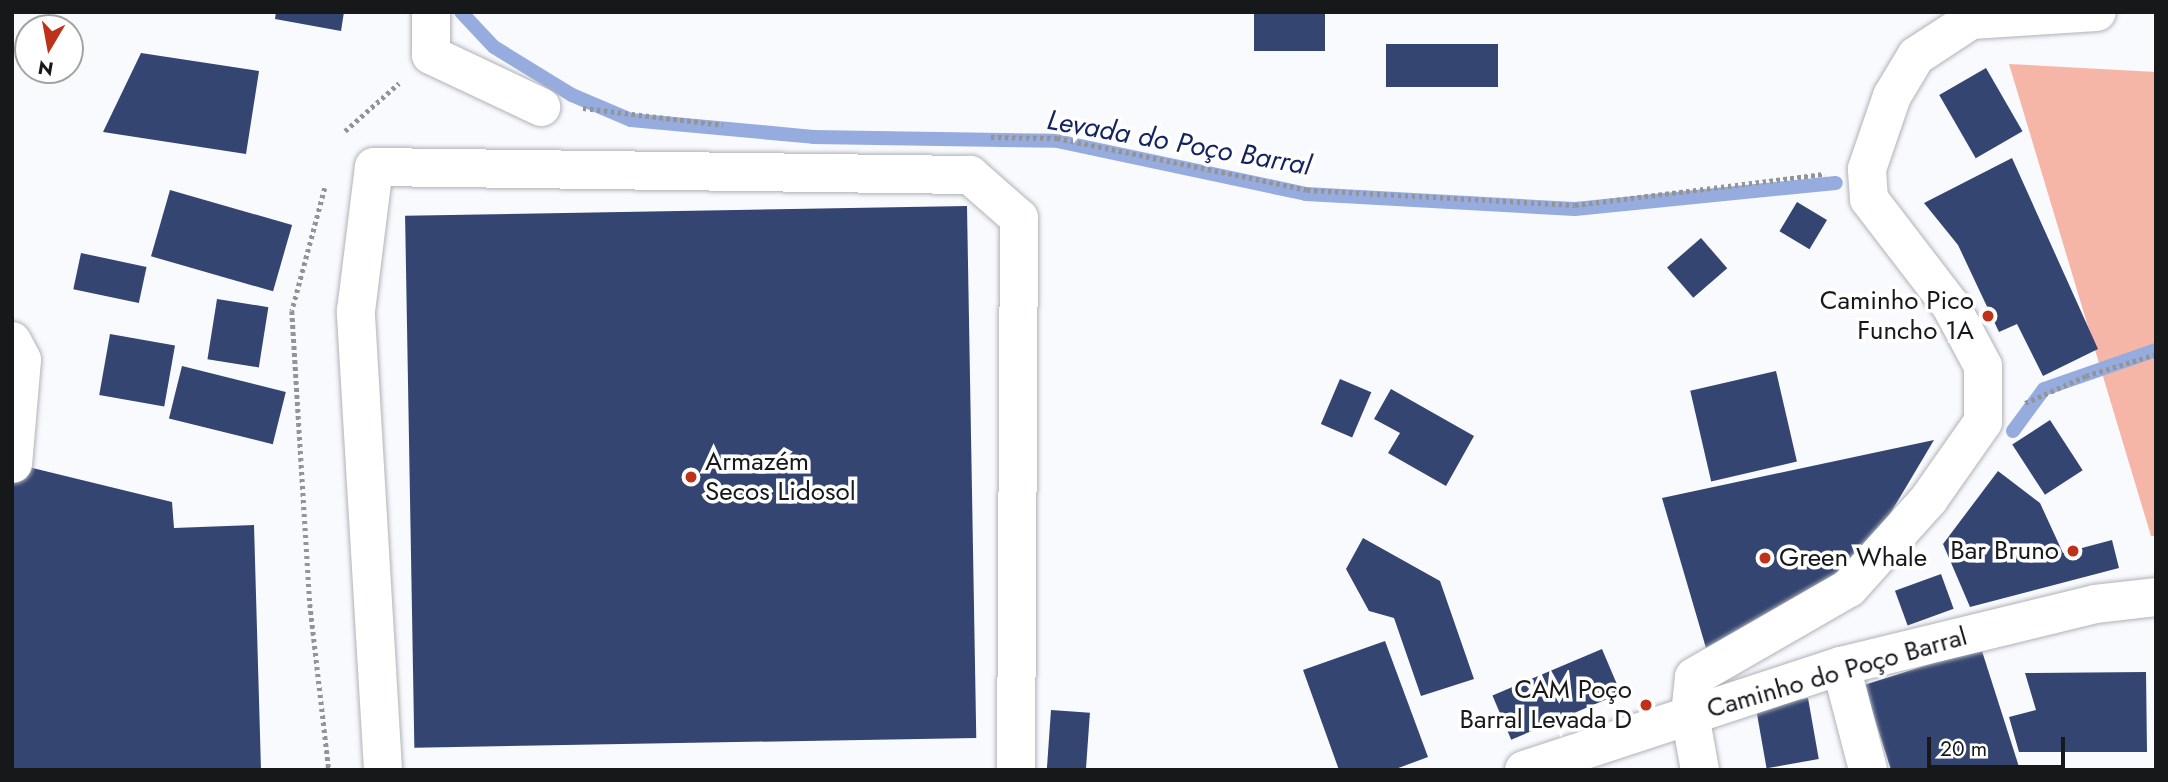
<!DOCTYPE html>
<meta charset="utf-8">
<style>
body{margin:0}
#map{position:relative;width:2168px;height:782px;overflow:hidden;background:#f9fafe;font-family:Jost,sans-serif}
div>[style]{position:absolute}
.green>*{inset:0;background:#f5b6a8}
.stream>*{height:14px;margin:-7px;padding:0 7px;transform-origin:7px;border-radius:7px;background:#96acdf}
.building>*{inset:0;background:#344572;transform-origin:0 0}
.path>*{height:4.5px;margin-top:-2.25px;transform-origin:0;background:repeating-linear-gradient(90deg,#939497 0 3.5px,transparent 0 7px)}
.roads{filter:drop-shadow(0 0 2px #afb2b7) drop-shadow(0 0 2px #afb2b7)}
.minor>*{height:38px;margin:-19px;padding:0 19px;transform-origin:19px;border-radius:19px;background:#fff}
.dots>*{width:19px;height:19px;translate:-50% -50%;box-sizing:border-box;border:4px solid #fff;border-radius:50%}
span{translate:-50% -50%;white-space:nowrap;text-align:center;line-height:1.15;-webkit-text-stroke:7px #fff;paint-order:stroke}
.poi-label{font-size:26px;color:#17181a}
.right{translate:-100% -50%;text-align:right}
.left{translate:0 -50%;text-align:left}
.street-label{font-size:26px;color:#17181a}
.water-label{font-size:28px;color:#12245f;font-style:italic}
.frame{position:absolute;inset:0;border:14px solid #17181a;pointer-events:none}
.north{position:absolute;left:14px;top:14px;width:70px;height:70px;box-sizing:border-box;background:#fff;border:2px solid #a2a3a3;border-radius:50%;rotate:190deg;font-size:19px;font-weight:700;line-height:28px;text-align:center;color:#17181a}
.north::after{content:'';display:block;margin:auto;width:24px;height:32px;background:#be321a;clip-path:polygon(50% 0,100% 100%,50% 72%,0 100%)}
.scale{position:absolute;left:1927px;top:737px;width:138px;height:32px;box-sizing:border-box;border:4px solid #17181a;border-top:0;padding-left:9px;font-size:21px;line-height:24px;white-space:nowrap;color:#17181a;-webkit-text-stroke:5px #fff;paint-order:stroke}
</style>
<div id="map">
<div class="green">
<div style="clip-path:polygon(2009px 64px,2156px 72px,2156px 536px,2151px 536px)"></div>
</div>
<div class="stream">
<div style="left:461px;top:12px;width:48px;rotate:46.7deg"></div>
<div style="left:494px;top:47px;width:92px;rotate:31.6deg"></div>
<div style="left:572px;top:95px;width:64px;rotate:23deg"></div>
<div style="left:631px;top:120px;width:183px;rotate:5.3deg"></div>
<div style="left:813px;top:137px;width:244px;rotate:0.9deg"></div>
<div style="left:1057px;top:141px;width:255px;rotate:12deg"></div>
<div style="left:1306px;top:194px;width:269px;rotate:3.2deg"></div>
<div style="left:1575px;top:209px;width:262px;rotate:-5.7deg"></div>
<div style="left:2013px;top:431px;width:52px;rotate:-53.6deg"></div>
<div style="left:2044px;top:389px;width:119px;rotate:-19.2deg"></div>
</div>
<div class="building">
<div style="clip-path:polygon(276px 12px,344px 12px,341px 31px,275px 19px)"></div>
<div style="left:1254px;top:12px;width:71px;height:39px"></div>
<div style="left:1498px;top:44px;width:43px;height:112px;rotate:90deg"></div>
<div style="clip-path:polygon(141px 53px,259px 71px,246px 154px,103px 132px)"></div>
<div style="left:1986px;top:68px;width:73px;height:54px;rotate:60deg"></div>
<div style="clip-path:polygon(2012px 158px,2098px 349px,2043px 376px,2017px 324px,1999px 332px,1958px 245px,1924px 203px)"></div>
<div style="left:170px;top:190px;width:127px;height:69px;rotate:16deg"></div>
<div style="left:1797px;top:202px;width:35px;height:34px;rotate:31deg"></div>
<div style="left:967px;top:206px;width:532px;height:562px;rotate:89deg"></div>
<div style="left:1701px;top:238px;width:40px;height:45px;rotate:49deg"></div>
<div style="left:81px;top:253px;width:67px;height:37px;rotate:12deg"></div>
<div style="left:217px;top:299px;width:52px;height:61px;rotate:9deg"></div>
<div style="left:110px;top:334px;width:66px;height:62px;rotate:10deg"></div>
<div style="left:182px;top:366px;width:107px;height:54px;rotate:14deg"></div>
<div style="left:1776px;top:371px;width:93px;height:88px;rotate:77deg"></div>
<div style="left:1340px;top:379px;width:34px;height:49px;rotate:23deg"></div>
<div style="clip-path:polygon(1391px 389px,1474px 436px,1446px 486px,1388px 453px,1400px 433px,1374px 419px)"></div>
<div style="left:2050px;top:420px;width:60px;height:45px;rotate:57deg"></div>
<div style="clip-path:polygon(1934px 440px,1887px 519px,1813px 597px,1706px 648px,1662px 498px)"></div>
<div style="clip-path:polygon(12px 463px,172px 502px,174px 528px,254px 525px,261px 770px,12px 770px)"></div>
<div style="clip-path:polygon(1998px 471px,2040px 503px,2063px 553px,2112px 540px,2119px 568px,1970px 607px,1943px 544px)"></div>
<div style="clip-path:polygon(1363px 538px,1440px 581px,1474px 679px,1421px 696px,1394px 618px,1369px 611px,1346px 569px)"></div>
<div style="left:1941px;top:574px;width:37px;height:49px;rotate:70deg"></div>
<div style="clip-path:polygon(1385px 641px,1428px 757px,1393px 770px,1339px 770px,1303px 670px)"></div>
<div style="clip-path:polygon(1981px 648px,2020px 770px,1891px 770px,1864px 685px)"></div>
<div style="left:1602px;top:649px;width:48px;height:119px;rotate:67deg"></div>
<div style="clip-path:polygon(2146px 672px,2147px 752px,2019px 752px,2009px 717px,2036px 710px,2025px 673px)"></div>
<div style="left:1808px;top:698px;width:62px;height:53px;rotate:80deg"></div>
<div style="left:1051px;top:710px;width:39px;height:60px;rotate:4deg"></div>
</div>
<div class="path">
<div style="left:583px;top:108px;width:141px;rotate:6.9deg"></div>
<div style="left:345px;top:131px;width:72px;rotate:-41.6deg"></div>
<div style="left:991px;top:137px;width:66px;rotate:0.9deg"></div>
<div style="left:1057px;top:138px;width:255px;rotate:11.7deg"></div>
<div style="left:1307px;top:190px;width:268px;rotate:3.2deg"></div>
<div style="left:1575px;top:205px;width:252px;rotate:-7.1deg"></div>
<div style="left:325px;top:188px;width:127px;rotate:105deg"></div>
<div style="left:292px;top:311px;width:294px;rotate:86.5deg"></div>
<div style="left:310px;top:604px;width:167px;rotate:83.5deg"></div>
<div style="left:2025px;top:403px;width:67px;rotate:-23.9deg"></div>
<div style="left:2086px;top:376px;width:73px;rotate:-17.4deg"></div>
</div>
<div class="roads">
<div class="minor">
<div style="left:431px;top:12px;width:43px;rotate:90deg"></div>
<div style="left:431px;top:55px;width:122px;rotate:25.3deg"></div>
<div style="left:12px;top:341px;width:21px;rotate:62deg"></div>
<div style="left:22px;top:360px;width:104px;rotate:94.9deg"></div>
<div style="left:1841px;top:666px;width:107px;rotate:75.4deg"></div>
<div style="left:383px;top:770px;width:460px;rotate:-93.4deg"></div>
<div style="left:356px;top:311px;width:145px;rotate:-82.9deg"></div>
<div style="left:374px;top:167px;width:596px;rotate:0.77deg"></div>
<div style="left:970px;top:175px;width:65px;rotate:41.3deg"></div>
<div style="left:1019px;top:218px;width:552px;rotate:90.31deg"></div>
<div style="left:1524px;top:770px;width:334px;rotate:-18.2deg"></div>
<div style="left:1841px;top:666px;width:261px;rotate:-13.7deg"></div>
<div style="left:2095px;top:604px;width:61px;rotate:-6.5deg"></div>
<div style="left:1700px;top:770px;width:56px;rotate:-100.3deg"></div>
<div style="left:1690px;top:715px;width:38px;rotate:-84deg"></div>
<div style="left:1694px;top:677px;width:179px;rotate:-29.9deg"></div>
<div style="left:1849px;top:588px;width:120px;rotate:-48deg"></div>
<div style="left:1929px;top:499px;width:94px;rotate:-55deg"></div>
<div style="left:1983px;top:422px;width:56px;rotate:-90deg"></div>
<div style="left:1983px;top:366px;width:68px;rotate:-118.1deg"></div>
<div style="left:1951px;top:306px;width:135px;rotate:-127.5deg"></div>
<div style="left:1869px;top:199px;width:30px;rotate:-94deg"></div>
<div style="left:1867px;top:169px;width:77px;rotate:-71.1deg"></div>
<div style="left:1892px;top:96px;width:47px;rotate:-59deg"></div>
<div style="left:1916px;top:56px;width:66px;rotate:-33.2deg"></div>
<div style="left:1971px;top:20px;width:126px;rotate:-3.6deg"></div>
</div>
</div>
<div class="dots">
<div style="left:1988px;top:316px;background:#be321a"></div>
<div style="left:691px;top:477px;background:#be321a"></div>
<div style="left:2073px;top:551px;background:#be321a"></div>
<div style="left:1765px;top:558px;background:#be321a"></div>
<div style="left:1646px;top:705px;background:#be321a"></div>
</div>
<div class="poi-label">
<span class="right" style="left:1974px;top:316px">Caminho Pico<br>Funcho 1A</span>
<span class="left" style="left:705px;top:477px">Armazém<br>Secos Lidosol</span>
<span class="right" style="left:2059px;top:551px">Bar Bruno</span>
<span class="left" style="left:1779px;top:558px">Green Whale</span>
<span class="right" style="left:1632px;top:705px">CAM Poço<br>Barral Levada D</span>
</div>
<div class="street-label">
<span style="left:1837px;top:673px;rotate:-16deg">Caminho do Poço Barral</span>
</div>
<div class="water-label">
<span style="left:1179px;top:143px;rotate:10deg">Levada do Poço Barral</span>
</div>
<div class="frame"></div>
<div class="north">N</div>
<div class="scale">20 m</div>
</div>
